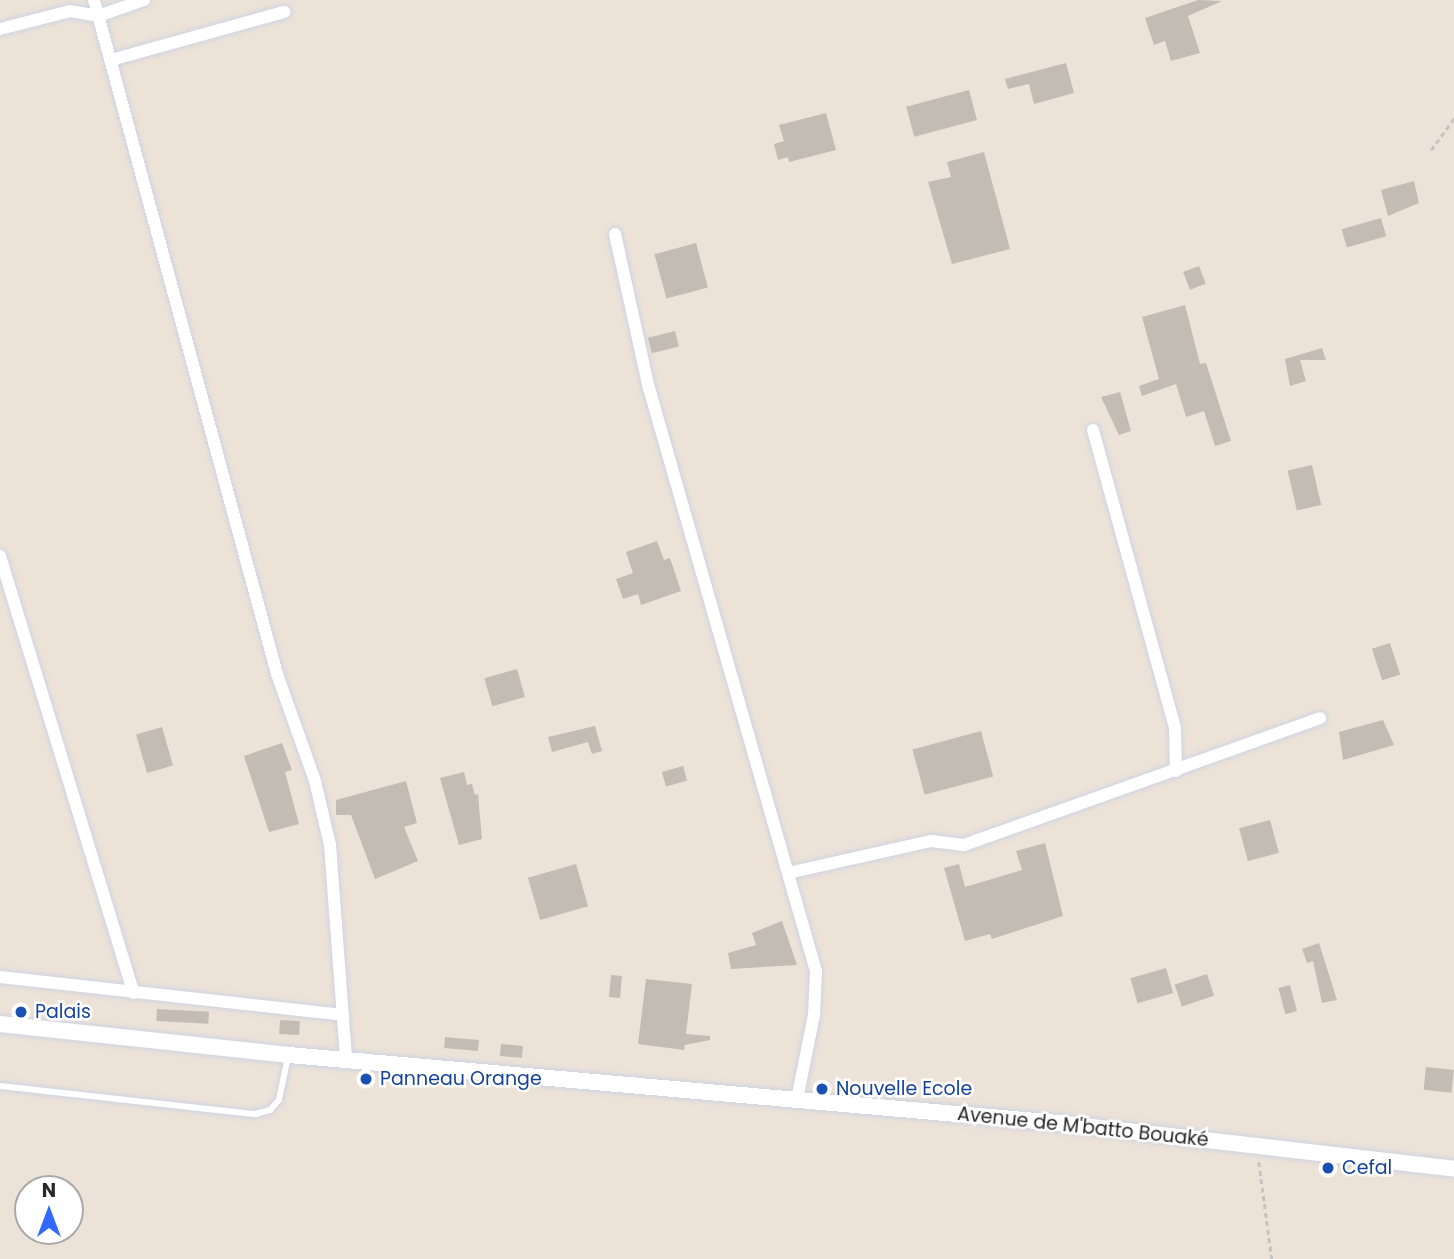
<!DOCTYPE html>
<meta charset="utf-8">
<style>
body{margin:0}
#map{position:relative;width:1454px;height:1259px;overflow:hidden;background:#ece2d8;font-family:Poppins,sans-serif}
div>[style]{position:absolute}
.building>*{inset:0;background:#c3bcb5;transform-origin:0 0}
.path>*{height:2.5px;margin-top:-1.25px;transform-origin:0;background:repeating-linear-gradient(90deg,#c3c3c3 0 5px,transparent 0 8.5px)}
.roads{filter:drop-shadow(0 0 2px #cdd3e3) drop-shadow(0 0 2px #cdd3e3)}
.lane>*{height:6px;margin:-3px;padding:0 3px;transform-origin:3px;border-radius:3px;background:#fff}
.street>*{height:12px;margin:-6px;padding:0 6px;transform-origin:6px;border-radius:6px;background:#fff}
.secondary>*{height:16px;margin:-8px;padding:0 8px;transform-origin:8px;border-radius:8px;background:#fff}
.dots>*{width:19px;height:19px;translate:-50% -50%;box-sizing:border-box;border:4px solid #fff;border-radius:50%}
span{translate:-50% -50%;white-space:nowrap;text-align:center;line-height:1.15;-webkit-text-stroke:5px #fff;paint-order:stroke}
.transit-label{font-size:19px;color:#164399}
.left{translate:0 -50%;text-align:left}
.street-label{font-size:19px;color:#282828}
.north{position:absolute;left:14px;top:1175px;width:70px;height:70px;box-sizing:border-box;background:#fff;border:2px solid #a9a9a9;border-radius:50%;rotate:0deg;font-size:19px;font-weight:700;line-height:28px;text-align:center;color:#282828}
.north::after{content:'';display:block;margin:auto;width:24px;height:32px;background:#3269ff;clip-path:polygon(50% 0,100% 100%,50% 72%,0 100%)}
</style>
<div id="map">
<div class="building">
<div style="clip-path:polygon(1198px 0,1222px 1px,1188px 16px,1200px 53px,1171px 61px,1165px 41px,1154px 45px,1145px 18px)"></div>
<div style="clip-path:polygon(1066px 63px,1074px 93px,1034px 104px,1029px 84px,1008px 89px,1005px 79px)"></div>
<div style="left:969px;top:90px;width:31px;height:65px;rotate:75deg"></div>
<div style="clip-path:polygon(826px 113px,836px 150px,789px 162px,788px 157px,778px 160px,774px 144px,784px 141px,779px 125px)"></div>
<div style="clip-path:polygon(984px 152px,1010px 249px,952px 264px,928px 182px,951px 177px,947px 162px)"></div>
<div style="clip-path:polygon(1414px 181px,1419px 203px,1388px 216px,1381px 190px)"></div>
<div style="left:1381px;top:218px;width:19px;height:41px;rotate:74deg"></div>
<div style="left:696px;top:243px;width:46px;height:43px;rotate:75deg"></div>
<div style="left:1199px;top:266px;width:19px;height:17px;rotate:69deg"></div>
<div style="clip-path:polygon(1185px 305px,1200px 364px,1206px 363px,1231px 441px,1215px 446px,1204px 411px,1186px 417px,1176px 384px,1142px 396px,1139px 386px,1159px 379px,1142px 317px)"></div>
<div style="left:675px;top:331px;width:16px;height:28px;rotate:76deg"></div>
<div style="clip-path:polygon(1322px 348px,1326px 360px,1300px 360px,1306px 381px,1290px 386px,1285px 359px)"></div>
<div style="clip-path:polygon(1120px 392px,1131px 431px,1119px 435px,1101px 397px)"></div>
<div style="left:1312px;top:465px;width:41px;height:25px;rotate:77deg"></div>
<div style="clip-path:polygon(657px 541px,664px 560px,670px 558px,681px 591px,641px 605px,638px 594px,623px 599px,616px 579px,633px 573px,626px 552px)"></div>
<div style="left:1390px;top:643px;width:33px;height:19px;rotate:72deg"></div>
<div style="left:517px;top:669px;width:29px;height:34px;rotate:74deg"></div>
<div style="clip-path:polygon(1383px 720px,1394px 745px,1343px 760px,1339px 732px)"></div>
<div style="clip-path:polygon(595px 726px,602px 751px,592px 754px,588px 742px,552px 752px,548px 737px)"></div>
<div style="left:162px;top:727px;width:40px;height:27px;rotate:74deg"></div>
<div style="left:981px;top:731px;width:47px;height:71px;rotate:75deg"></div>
<div style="clip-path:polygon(282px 743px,292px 770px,285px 772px,299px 824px,269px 832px,244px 756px)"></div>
<div style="left:683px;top:766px;width:15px;height:22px;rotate:74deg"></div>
<div style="clip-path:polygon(464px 772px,467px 785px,472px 784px,475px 795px,478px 794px,482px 839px,459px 845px,440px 778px)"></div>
<div style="clip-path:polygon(406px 781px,417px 823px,404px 827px,418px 861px,375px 879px,351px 815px,336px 815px,336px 800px)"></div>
<div style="left:1270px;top:820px;width:34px;height:32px;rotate:75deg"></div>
<div style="clip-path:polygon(1045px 843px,1063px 916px,992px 939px,990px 934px,965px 941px,944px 868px,959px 864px,965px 887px,1022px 870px,1016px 851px)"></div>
<div style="left:576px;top:864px;width:44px;height:50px;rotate:74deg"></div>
<div style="clip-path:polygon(782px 921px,797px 965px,731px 969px,728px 953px,756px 945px,752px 933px)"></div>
<div style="clip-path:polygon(1319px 943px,1337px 1000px,1322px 1003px,1313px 961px,1307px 963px,1302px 949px)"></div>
<div style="left:1166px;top:968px;width:26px;height:37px;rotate:74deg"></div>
<div style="left:1207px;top:974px;width:23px;height:34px;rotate:72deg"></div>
<div style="left:611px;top:975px;width:11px;height:22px;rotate:5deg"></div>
<div style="clip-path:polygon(646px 979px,692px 984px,686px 1034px,710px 1036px,710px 1040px,685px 1045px,684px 1050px,638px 1044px)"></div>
<div style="left:1290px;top:985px;width:27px;height:12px;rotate:75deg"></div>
<div style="left:157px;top:1009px;width:52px;height:12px;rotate:3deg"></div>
<div style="left:280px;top:1020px;width:20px;height:14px;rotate:3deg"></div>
<div style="left:445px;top:1037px;width:34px;height:11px;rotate:5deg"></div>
<div style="left:501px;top:1044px;width:22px;height:12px;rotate:5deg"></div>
<div style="left:1426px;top:1067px;width:28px;height:23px;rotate:6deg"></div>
</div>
<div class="path">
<div style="left:1431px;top:150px;width:39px;rotate:-54deg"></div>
<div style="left:1259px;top:1162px;width:98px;rotate:82.4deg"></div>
</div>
<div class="roads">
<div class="lane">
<div style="left:0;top:1086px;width:257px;rotate:6.3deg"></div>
<div style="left:255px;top:1114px;width:16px;rotate:-15deg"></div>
<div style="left:270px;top:1110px;width:13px;rotate:-48deg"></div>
<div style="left:279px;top:1100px;width:45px;rotate:-78.4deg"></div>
</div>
<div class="street">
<div style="left:94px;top:0;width:698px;rotate:74.81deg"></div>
<div style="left:277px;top:674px;width:114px;rotate:70.4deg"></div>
<div style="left:315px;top:781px;width:66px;rotate:76.8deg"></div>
<div style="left:330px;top:845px;width:214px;rotate:85.7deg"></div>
<div style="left:0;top:29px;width:72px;rotate:-14.4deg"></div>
<div style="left:70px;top:11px;width:28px;rotate:10deg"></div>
<div style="left:98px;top:16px;width:49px;rotate:-19.2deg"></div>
<div style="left:111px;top:60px;width:180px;rotate:-15.5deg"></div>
<div style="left:615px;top:234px;width:158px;rotate:77.6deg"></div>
<div style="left:649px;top:388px;width:606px;rotate:74.02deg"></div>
<div style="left:816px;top:971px;width:44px;rotate:92.6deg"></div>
<div style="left:814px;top:1015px;width:86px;rotate:101.4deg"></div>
<div style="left:1093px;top:430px;width:309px;rotate:74.6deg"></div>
<div style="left:1175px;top:728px;width:43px;rotate:88.7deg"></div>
<div style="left:0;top:556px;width:457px;rotate:73deg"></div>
<div style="left:788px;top:873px;width:147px;rotate:-12.6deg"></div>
<div style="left:931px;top:841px;width:33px;rotate:7deg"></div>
<div style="left:964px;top:845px;width:378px;rotate:-19.6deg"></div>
<div style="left:0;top:977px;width:345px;rotate:6.3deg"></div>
</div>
<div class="secondary">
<div style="left:0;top:1024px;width:291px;rotate:6.1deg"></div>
<div style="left:289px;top:1055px;width:773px;rotate:5.05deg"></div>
<div style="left:1059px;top:1123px;width:398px;rotate:6.6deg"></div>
</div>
</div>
<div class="dots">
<div style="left:21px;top:1012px;background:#1a4fb4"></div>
<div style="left:366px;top:1079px;background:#1a4fb4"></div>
<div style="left:822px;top:1089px;background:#1a4fb4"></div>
<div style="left:1328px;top:1168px;background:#1a4fb4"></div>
</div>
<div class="transit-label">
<span class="left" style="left:35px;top:1012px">Palais</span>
<span class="left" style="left:380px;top:1079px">Panneau Orange</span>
<span class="left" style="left:836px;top:1089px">Nouvelle Ecole</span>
<span class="left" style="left:1342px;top:1168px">Cefal</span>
</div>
<div class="street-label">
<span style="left:1083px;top:1127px;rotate:6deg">Avenue de M'batto Bouaké</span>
</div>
<div class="north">N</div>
</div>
